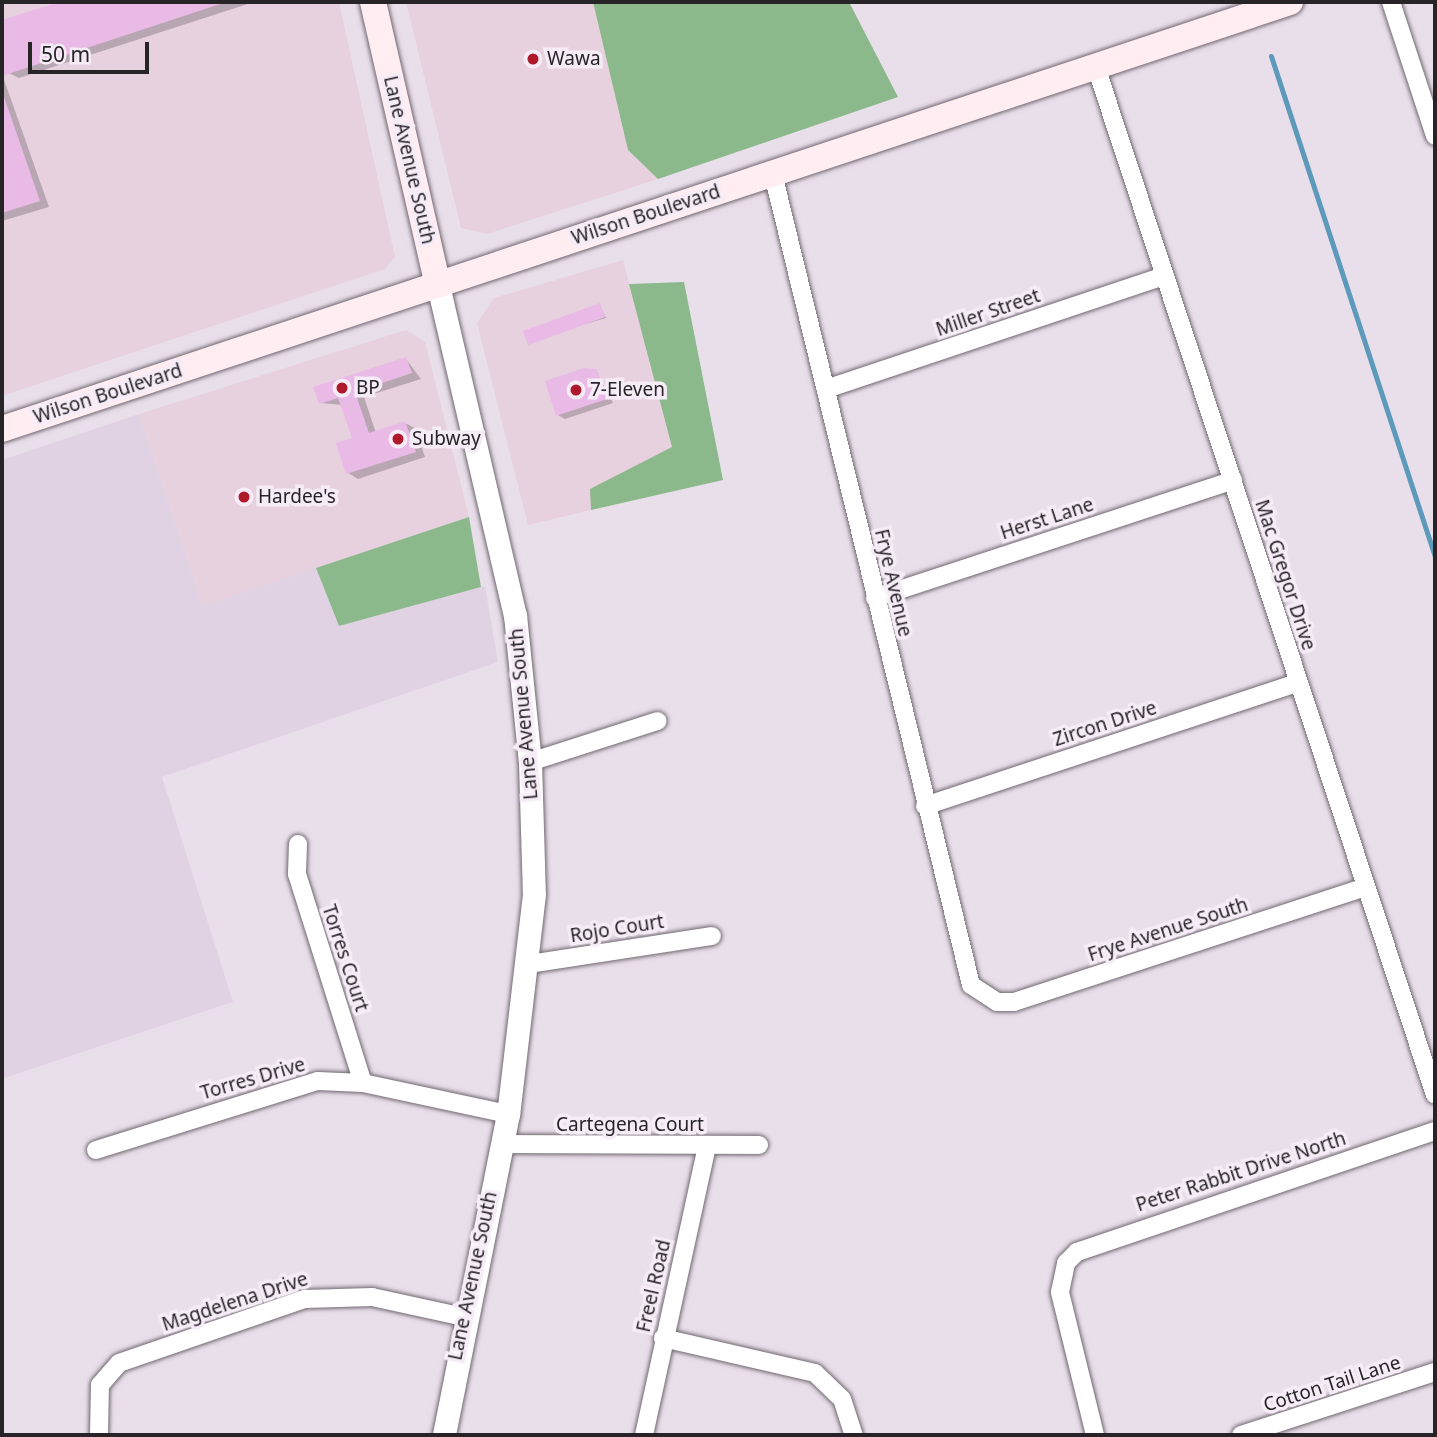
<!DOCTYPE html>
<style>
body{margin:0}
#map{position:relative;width:1437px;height:1437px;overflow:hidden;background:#e9dfea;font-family:"Noto Sans",sans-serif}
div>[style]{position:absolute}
.commercial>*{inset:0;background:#e7d1df}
.built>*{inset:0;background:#e1d2e3}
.forest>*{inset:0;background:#8cb98b}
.shadow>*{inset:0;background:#0003}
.stream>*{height:5px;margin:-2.5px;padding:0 2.5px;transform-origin:2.5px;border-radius:2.5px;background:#5c99ba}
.building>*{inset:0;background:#eabae6;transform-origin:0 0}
.roads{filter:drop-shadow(0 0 2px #706871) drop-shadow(0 0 2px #706871)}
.minor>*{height:18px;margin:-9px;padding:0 9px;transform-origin:9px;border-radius:9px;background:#fff}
.tertiary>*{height:23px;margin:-11.5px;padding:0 11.5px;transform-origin:11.5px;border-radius:11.5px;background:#fff}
.secondary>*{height:26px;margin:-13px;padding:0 13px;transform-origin:13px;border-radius:13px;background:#ffedf2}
.dots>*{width:19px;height:19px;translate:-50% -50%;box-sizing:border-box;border:4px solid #f6ecf7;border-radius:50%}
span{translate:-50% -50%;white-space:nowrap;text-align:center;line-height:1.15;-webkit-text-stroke:7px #f6ecf7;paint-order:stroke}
.poi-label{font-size:19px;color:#272428}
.left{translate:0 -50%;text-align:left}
.street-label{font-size:19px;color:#272428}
.frame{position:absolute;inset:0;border:4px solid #272428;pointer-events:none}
.scale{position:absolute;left:28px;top:42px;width:121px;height:32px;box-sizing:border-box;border:4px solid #272428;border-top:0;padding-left:9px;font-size:21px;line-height:24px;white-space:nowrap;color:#272428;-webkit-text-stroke:5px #f6ecf7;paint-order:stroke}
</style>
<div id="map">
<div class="commercial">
<div style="clip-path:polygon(2px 2px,339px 2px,395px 257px,385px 269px,2px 396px)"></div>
<div style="clip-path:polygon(406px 2px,593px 2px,628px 150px,658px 179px,487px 234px,461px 228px)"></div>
<div style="clip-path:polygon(623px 260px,673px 447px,591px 489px,591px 510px,528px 525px,477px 323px,494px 298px)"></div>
<div style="clip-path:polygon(406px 330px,425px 342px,469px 517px,203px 606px,139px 414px)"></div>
</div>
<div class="built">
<div style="clip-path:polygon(139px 414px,203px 606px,316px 568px,339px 626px,485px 586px,498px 662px,162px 777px,233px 1002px,2px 1079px,2px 460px)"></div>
</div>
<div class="forest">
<div style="clip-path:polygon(593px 2px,849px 2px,898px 97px,658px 179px,628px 150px)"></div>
<div style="clip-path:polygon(684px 282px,723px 480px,591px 510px,590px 489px,672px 447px,629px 284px)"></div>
<div style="clip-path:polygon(469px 517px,481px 587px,339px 626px,316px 568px)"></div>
</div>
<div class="shadow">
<div style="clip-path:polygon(65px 2px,254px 2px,19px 78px,9px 73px,2px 22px)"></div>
<div style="clip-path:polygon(2px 74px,49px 207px,2px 221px)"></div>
<div style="clip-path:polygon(600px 305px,606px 318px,528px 341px)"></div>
<div style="clip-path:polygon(406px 359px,421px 379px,364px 397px,376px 433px,405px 423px,415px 428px,425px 457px,358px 479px,348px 473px,354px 440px,342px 405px,321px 403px)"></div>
<div style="clip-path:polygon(596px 371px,613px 403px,565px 419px,558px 415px)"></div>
</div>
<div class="stream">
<div style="left:1271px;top:56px;width:527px;rotate:71.87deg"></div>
</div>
<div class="building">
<div style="clip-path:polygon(59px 2px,220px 2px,220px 4px,2px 76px,2px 20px)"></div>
<div style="clip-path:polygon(2px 91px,40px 201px,2px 213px)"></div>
<div style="left:600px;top:303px;width:15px;height:82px;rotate:70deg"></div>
<div style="clip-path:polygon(406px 357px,412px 373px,355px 392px,369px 433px,405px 421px,416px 452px,346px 474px,336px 443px,352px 438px,338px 398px,319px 404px,313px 387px)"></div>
<div style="clip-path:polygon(584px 368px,597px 369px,607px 399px,556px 416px,545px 381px)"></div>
</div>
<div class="roads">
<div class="minor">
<div style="left:1391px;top:2px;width:141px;rotate:71.8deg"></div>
<div style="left:1096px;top:67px;width:1082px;rotate:71.75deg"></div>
<div style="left:773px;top:174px;width:835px;rotate:76.28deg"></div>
<div style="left:971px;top:985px;width:31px;rotate:33deg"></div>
<div style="left:997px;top:1002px;width:17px"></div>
<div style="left:1014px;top:1002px;width:370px;rotate:-18.1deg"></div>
<div style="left:826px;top:389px;width:356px;rotate:-18.5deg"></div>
<div style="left:875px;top:598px;width:377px;rotate:-18.2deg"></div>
<div style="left:530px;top:762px;width:134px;rotate:-17.8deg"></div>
<div style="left:925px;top:806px;width:393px;rotate:-18.3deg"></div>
<div style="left:298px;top:844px;width:30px;rotate:92deg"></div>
<div style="left:297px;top:874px;width:219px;rotate:72.5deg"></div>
<div style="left:529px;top:964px;width:185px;rotate:-8.7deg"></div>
<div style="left:501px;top:1144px;width:258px;rotate:0.2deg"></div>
<div style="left:96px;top:1150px;width:232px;rotate:-17.3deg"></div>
<div style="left:318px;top:1081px;width:45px;rotate:2.5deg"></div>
<div style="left:363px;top:1083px;width:148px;rotate:12.1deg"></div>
<div style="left:663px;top:1338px;width:156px;rotate:13deg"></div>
<div style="left:815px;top:1373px;width:37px;rotate:44deg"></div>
<div style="left:842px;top:1399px;width:38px;rotate:72deg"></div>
<div style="left:99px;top:1435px;width:50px;rotate:-88.9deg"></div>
<div style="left:100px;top:1385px;width:29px;rotate:-49deg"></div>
<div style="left:119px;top:1363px;width:197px;rotate:-19deg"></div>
<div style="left:305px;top:1299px;width:67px;rotate:-1.7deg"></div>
<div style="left:372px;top:1297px;width:94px;rotate:12.3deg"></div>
<div style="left:644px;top:1435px;width:296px;rotate:-77.7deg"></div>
<div style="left:1095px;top:1435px;width:147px;rotate:-103.8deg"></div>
<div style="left:1060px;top:1292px;width:30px;rotate:-78deg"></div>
<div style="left:1066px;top:1263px;width:16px;rotate:-45deg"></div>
<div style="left:1077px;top:1252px;width:378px;rotate:-18.7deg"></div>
<div style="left:1241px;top:1435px;width:204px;rotate:-18deg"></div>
</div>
<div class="tertiary">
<div style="left:438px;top:285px;width:339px;rotate:76.9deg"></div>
<div style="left:515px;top:615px;width:148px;rotate:84.2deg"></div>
<div style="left:530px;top:762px;width:132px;rotate:88.3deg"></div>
<div style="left:534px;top:894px;width:222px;rotate:96.7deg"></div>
<div style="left:508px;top:1114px;width:327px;rotate:101.3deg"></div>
</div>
<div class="secondary">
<div style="left:373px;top:2px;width:290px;rotate:77.1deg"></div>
<div style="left:2px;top:429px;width:1357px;rotate:-18.34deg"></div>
</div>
</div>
<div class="dots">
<div style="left:533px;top:59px;background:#ae1a2b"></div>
<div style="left:342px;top:388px;background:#ae1a2b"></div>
<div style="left:576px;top:390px;background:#ae1a2b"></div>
<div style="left:398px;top:439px;background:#ae1a2b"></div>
<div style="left:244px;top:497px;background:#ae1a2b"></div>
</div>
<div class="poi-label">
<span class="left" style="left:547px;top:59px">Wawa</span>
<span class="left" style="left:356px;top:388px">BP</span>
<span class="left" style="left:590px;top:390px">7-Eleven</span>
<span class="left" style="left:412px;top:439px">Subway</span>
<span class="left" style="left:258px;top:497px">Hardee's</span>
</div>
<div class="street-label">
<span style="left:409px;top:160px;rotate:77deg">Lane Avenue South</span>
<span style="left:646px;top:215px;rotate:-18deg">Wilson Boulevard</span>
<span style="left:988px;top:313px;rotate:-19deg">Miller Street</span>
<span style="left:108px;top:394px;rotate:-18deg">Wilson Boulevard</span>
<span style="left:1047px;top:519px;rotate:-18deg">Herst Lane</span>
<span style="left:1285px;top:575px;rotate:72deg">Mac Gregor Drive</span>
<span style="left:893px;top:583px;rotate:77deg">Frye Avenue</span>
<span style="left:524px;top:714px;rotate:-95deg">Lane Avenue South</span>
<span style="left:1105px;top:724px;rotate:-18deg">Zircon Drive</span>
<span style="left:617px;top:929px;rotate:-9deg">Rojo Court</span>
<span style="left:1168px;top:930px;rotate:-18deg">Frye Avenue South</span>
<span style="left:345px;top:958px;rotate:72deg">Torres Court</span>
<span style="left:253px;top:1079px;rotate:-16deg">Torres Drive</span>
<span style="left:630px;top:1125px">Cartegena Court</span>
<span style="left:1241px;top:1172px;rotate:-18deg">Peter Rabbit Drive North</span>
<span style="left:473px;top:1276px;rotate:-78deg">Lane Avenue South</span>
<span style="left:654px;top:1286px;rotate:-77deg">Freel Road</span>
<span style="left:235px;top:1302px;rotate:-18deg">Magdelena Drive</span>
<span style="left:1332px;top:1384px;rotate:-18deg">Cotton Tail Lane</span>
</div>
<div class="frame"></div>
<div class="scale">50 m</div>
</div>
